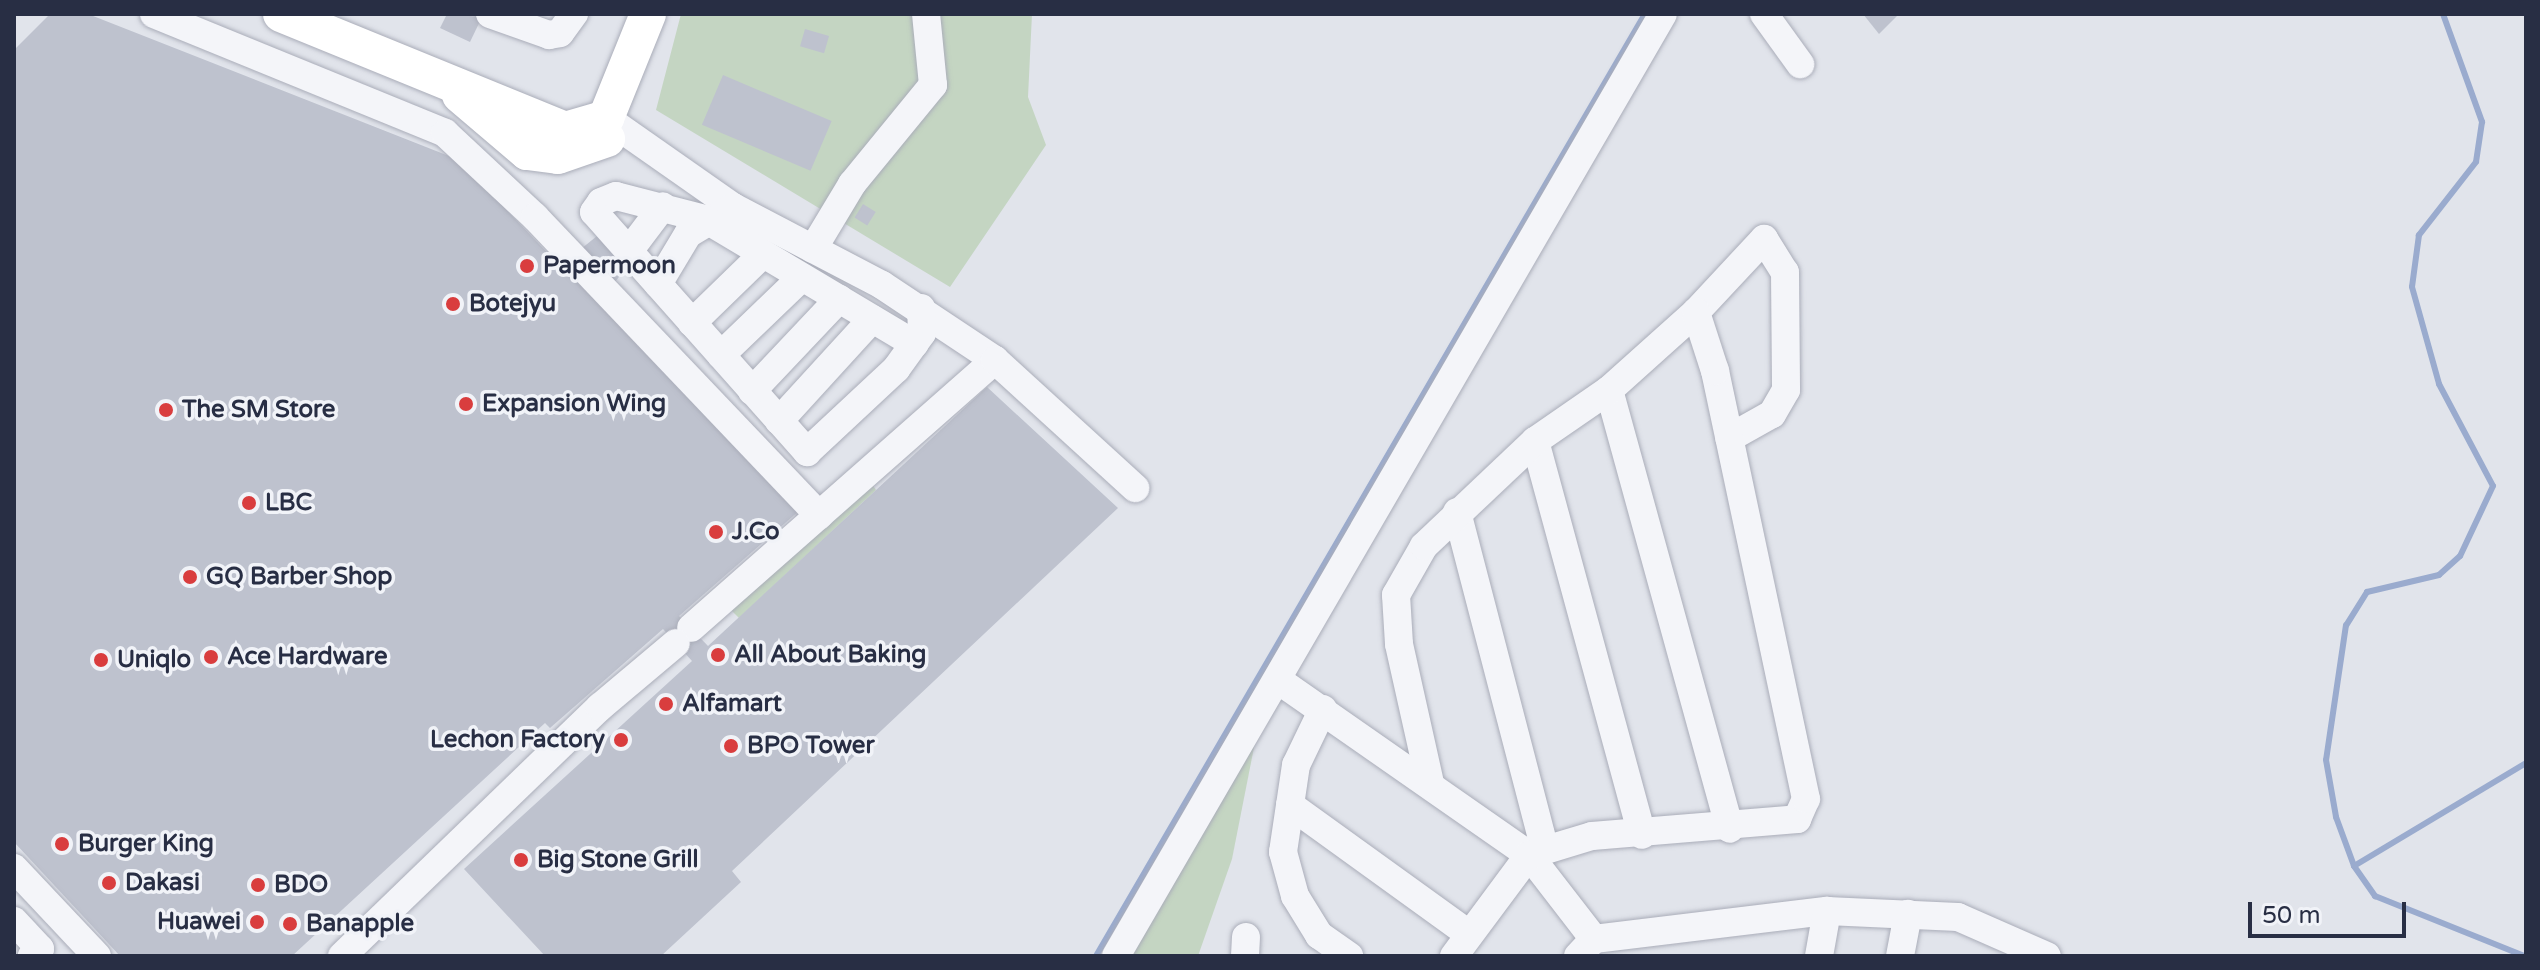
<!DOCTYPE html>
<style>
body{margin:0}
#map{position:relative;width:2540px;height:970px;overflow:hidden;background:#e1e4eb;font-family:"Varela Round",sans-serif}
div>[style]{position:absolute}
.green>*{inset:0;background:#c4d5c2}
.stream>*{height:6px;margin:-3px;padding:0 3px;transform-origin:3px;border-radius:3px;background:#9aabce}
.building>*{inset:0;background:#bec2ce;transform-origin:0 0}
.roads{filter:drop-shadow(0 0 2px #aaadb9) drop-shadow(0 0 2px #aaadb9)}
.minor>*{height:28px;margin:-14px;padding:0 14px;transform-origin:14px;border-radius:14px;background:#f4f5f9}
.major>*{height:36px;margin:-18px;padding:0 18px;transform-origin:18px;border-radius:18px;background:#fff}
.dots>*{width:22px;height:22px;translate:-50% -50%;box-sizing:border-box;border:4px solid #f1f3f8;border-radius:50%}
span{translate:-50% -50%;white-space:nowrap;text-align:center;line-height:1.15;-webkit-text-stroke:7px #f1f3f8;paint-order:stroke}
.poi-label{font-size:24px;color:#282e44;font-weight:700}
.left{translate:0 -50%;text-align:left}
.right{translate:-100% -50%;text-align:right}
.frame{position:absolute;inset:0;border:16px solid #282e44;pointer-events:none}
.scale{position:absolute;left:2248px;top:902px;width:158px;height:36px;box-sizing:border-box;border:4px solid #282e44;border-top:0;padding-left:10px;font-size:24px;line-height:28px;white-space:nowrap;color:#282e44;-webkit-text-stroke:6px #f1f3f8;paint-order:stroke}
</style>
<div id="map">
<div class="green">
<div style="clip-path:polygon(681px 14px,1032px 14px,1028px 97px,1046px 145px,950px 287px,656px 110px)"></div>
<div style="clip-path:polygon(869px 480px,876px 490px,739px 618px,729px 608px)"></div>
<div style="clip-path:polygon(1260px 717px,1232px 859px,1198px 956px,1120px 956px)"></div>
</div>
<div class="stream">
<div style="left:2443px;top:14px;width:115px;rotate:70.1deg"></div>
<div style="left:2482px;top:122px;width:40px;rotate:98.5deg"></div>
<div style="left:2476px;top:162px;width:93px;rotate:128deg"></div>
<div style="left:2419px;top:235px;width:52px;rotate:97.7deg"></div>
<div style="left:2412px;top:287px;width:101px;rotate:74.4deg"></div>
<div style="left:2439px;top:384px;width:115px;rotate:62.1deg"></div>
<div style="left:2493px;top:486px;width:77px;rotate:115.2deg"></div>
<div style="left:2460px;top:556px;width:28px;rotate:138deg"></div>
<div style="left:2439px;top:575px;width:74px;rotate:166.7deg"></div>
<div style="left:2367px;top:592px;width:39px;rotate:122deg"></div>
<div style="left:2346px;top:625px;width:136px;rotate:98.4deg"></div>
<div style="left:2326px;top:760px;width:58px;rotate:80deg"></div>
<div style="left:2336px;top:817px;width:52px;rotate:69.8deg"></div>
<div style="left:2354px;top:866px;width:37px;rotate:55deg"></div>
<div style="left:2375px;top:896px;width:161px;rotate:21.9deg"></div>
<div style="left:2354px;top:866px;width:200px;rotate:-30.9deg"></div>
<div style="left:1096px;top:956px;width:1090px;rotate:-59.77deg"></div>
</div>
<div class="building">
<div style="clip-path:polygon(50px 14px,88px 14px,459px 160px,560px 266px,597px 236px,627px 267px,602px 298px,800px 510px,679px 616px,708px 646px,987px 387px,1118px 508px,732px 871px,741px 882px,661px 956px,545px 956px,464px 869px,692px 661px,663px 629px,550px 728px,545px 723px,292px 956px,120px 956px,14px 842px,14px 50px)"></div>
<div style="clip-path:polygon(447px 14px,482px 17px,470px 42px,440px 28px)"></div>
<div style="clip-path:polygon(1863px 14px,1895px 14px,1897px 16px,1879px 34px)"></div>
<div style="left:805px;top:29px;width:25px;height:18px;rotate:16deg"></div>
<div style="left:723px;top:75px;width:118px;height:54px;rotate:23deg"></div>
<div style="left:863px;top:204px;width:15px;height:16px;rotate:32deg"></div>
</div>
<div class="roads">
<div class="minor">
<div style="left:154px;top:14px;width:314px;rotate:22.2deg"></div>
<div style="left:445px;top:133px;width:123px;rotate:43deg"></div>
<div style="left:535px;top:217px;width:412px;rotate:46.4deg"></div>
<div style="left:490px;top:14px;width:63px;rotate:19.6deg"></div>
<div style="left:549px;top:35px;width:11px;rotate:-10deg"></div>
<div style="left:560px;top:33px;width:24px;rotate:-54deg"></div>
<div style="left:1764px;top:14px;width:62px;rotate:54.2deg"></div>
<div style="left:606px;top:118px;width:155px;rotate:35deg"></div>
<div style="left:733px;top:207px;width:168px;rotate:27.6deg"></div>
<div style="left:882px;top:285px;width:136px;rotate:33.6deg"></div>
<div style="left:995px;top:360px;width:405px;rotate:138.6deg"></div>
<div style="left:733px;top:207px;width:52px;rotate:149deg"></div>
<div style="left:688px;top:234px;width:58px;rotate:121deg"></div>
<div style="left:658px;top:284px;width:225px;rotate:48.4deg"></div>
<div style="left:807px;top:452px;width:122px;rotate:-43deg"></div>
<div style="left:896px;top:369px;width:44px;rotate:-54.2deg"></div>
<div style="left:922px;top:333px;width:25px;rotate:-92deg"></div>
<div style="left:813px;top:249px;width:76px;rotate:-59deg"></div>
<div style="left:852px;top:184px;width:128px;rotate:-50.7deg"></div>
<div style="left:933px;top:85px;width:71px;rotate:-95.6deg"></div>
<div style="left:629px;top:251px;width:56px;rotate:-52.9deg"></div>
<div style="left:658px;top:284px;width:96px;rotate:-131.6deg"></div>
<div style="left:594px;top:212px;width:12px;rotate:-55deg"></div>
<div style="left:601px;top:202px;width:16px;rotate:-22deg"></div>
<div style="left:616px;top:196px;width:92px;rotate:14.5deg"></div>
<div style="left:705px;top:219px;width:244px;rotate:30.8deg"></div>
<div style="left:692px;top:323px;width:99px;rotate:-44.2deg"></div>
<div style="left:721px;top:355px;width:112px;rotate:-43.9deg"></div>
<div style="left:995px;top:360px;width:190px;rotate:42.4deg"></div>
<div style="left:1609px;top:390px;width:455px;rotate:74.6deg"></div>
<div style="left:752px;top:391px;width:127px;rotate:-46.6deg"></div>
<div style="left:779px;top:421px;width:138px;rotate:-47.6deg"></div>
<div style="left:1535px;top:441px;width:408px;rotate:74.8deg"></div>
<div style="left:1457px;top:512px;width:349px;rotate:75.4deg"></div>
<div style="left:1278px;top:680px;width:306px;rotate:34.9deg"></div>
<div style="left:1529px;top:855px;width:106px;rotate:52.3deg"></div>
<div style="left:1323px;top:709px;width:62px;rotate:115.7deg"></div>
<div style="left:1296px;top:765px;width:88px;rotate:98.5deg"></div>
<div style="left:1283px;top:852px;width:46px;rotate:74.7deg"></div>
<div style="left:1295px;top:896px;width:46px;rotate:58.4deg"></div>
<div style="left:1319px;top:935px;width:37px;rotate:35deg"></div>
<div style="left:1430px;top:783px;width:142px;rotate:-102.6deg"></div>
<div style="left:1399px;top:644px;width:49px;rotate:-93.5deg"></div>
<div style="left:1396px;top:595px;width:56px;rotate:-60.3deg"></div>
<div style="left:1424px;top:546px;width:153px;rotate:-43.4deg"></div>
<div style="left:1535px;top:441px;width:90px;rotate:-34.6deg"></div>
<div style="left:1609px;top:390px;width:117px;rotate:-41.9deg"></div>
<div style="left:1696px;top:312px;width:100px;rotate:-47deg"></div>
<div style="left:1764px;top:239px;width:39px;rotate:58deg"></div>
<div style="left:1785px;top:272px;width:118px;rotate:89.5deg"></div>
<div style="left:1786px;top:390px;width:28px;rotate:120deg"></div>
<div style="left:1772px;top:414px;width:49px;rotate:150.8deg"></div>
<div style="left:1290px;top:805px;width:221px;rotate:35.8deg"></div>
<div style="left:14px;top:868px;width:121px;rotate:46.7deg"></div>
<div style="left:14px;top:921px;width:38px;rotate:47deg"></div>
<div style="left:40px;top:949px;width:11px;rotate:139deg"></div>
<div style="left:342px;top:956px;width:359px;rotate:-44deg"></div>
<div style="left:600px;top:707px;width:99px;rotate:-40.1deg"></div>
<div style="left:1116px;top:956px;width:1089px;rotate:-59.86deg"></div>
<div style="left:1245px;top:956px;width:19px;rotate:-87deg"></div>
<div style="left:1454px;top:956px;width:126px;rotate:-53.4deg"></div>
<div style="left:1529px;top:855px;width:66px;rotate:-16.8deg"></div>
<div style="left:1592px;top:836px;width:206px;rotate:-4.7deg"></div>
<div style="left:1797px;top:819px;width:22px;rotate:-66deg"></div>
<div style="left:1806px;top:799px;width:438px;rotate:-102deg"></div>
<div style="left:1715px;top:371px;width:62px;rotate:-107.9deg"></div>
<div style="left:1578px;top:956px;width:23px;rotate:-47deg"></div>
<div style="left:1594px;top:939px;width:235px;rotate:-6.9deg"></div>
<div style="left:1827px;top:911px;width:131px;rotate:2.6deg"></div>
<div style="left:1958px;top:917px;width:97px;rotate:23.7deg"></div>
<div style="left:1819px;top:956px;width:46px;rotate:-79.9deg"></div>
<div style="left:1900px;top:956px;width:43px;rotate:-79.2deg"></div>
</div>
<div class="major">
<div style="left:281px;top:14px;width:307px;rotate:22.2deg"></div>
<div style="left:565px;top:130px;width:43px;rotate:-16.3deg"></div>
<div style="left:606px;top:118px;width:112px;rotate:-68deg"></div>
<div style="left:460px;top:95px;width:88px;rotate:40.4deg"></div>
<div style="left:527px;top:152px;width:31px;rotate:7deg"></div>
<div style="left:558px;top:156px;width:52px;rotate:-19.1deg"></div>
</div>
</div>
<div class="dots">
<div style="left:527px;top:266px;background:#d93d3e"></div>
<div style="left:453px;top:304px;background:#d93d3e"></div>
<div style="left:466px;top:404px;background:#d93d3e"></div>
<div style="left:166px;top:410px;background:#d93d3e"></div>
<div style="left:249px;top:503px;background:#d93d3e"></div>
<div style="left:716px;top:532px;background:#d93d3e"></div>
<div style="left:190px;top:577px;background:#d93d3e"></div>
<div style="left:718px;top:655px;background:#d93d3e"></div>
<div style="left:211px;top:657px;background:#d93d3e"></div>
<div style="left:101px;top:660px;background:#d93d3e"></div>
<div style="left:666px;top:704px;background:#d93d3e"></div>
<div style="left:621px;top:740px;background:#d93d3e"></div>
<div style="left:731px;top:746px;background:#d93d3e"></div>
<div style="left:62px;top:844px;background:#d93d3e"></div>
<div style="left:521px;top:860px;background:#d93d3e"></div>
<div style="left:109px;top:883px;background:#d93d3e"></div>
<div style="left:258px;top:885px;background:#d93d3e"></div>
<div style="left:257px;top:922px;background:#d93d3e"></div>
<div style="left:290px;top:924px;background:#d93d3e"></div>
</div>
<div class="poi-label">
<span class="left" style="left:543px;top:266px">Papermoon</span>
<span class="left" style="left:469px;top:304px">Botejyu</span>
<span class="left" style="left:482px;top:404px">Expansion Wing</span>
<span class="left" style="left:182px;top:410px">The SM Store</span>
<span class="left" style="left:265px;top:503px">LBC</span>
<span class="left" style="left:732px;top:532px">J.Co</span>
<span class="left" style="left:206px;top:577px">GQ Barber Shop</span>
<span class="left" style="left:734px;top:655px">All About Baking</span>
<span class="left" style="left:227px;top:657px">Ace Hardware</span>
<span class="left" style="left:117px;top:660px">Uniqlo</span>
<span class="left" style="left:682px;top:704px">Alfamart</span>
<span class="right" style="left:605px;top:740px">Lechon Factory</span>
<span class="left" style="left:747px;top:746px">BPO Tower</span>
<span class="left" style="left:78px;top:844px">Burger King</span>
<span class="left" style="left:537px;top:860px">Big Stone Grill</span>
<span class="left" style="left:125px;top:883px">Dakasi</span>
<span class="left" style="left:274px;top:885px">BDO</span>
<span class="right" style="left:241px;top:922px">Huawei</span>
<span class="left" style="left:306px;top:924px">Banapple</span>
</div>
<div class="frame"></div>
<div class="scale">50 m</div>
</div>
